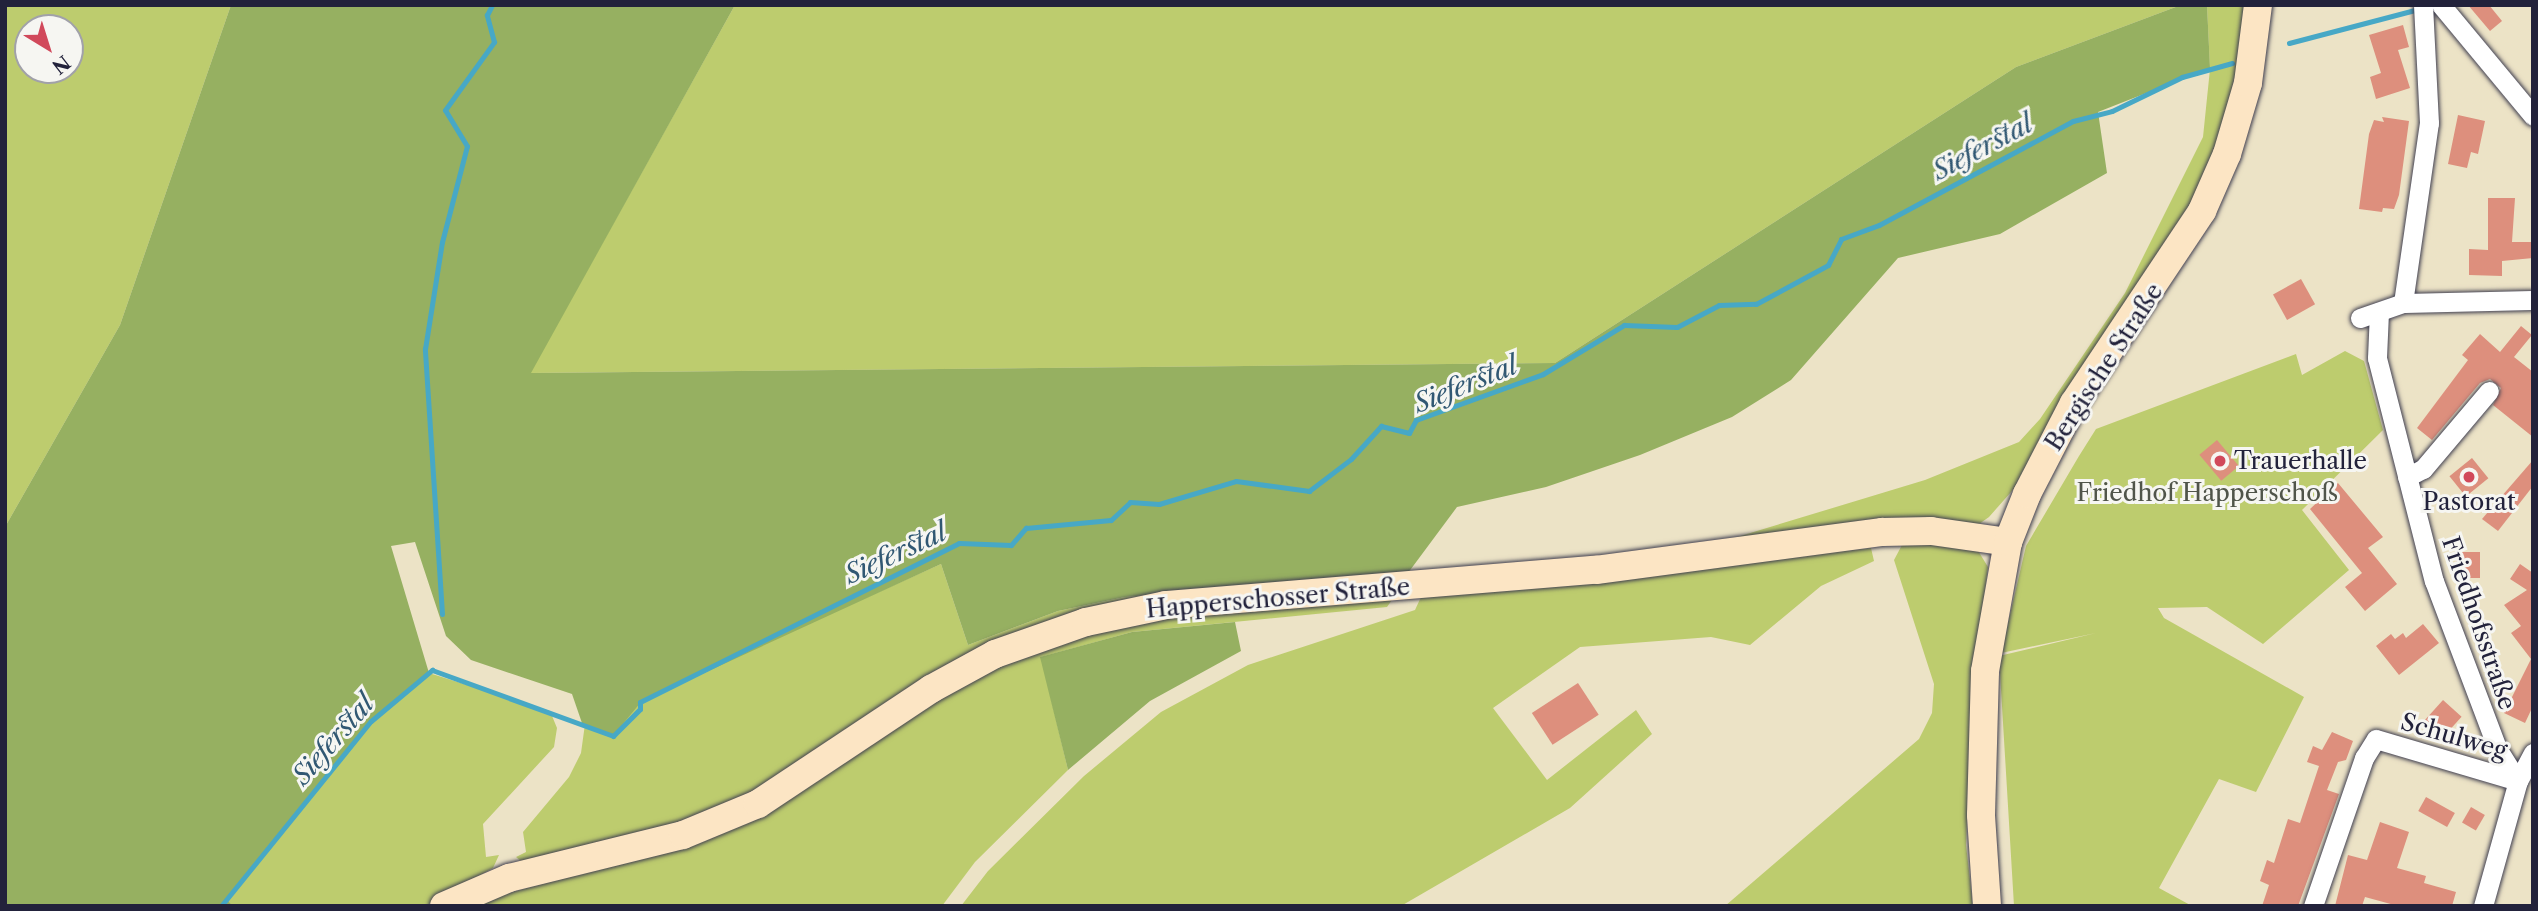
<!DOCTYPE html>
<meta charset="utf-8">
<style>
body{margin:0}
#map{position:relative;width:2538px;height:911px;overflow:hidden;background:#ece3c6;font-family:"Libre Caslon Text",serif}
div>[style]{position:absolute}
.green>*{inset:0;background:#bdcc6e}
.forest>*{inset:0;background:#96b061}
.stream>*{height:5px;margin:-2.5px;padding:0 2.5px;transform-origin:2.5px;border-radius:2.5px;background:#47a8c6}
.building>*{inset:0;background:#dd8f7d;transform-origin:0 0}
.roads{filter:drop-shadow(0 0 2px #403f50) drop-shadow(0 0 2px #403f50)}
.street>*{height:19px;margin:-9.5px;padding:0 9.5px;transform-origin:9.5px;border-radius:9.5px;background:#fff}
.secondary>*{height:28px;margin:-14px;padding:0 14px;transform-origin:14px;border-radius:14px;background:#fce5c4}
.dots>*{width:19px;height:19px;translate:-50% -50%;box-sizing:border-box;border:4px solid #f6f6f2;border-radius:50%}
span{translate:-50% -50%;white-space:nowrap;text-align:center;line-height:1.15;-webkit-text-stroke:6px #f6f6f2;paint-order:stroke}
.street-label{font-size:24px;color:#22223b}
.poi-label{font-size:24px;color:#22223b}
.left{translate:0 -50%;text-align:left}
.park-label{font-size:24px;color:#50554a}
.water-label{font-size:26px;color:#315873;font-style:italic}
.frame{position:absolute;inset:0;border:7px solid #22223b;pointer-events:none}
.north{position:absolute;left:14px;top:14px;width:70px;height:70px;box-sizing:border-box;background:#f6f6f2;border:2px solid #a1a1a9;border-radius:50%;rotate:142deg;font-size:19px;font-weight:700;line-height:28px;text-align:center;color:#22223b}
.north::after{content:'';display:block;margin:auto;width:24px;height:32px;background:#d1495b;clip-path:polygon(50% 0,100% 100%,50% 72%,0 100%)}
</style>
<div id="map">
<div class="green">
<div style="clip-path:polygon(evenodd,5px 5px,231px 5px,120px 325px,5px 527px,5px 5px,28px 28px,70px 28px,70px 70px,28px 70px,28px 28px)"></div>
<div style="clip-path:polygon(735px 5px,2181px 5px,2016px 67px,1555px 363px,530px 373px)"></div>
<div style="clip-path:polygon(2207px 5px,2250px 5px,2224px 127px,2189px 210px,2019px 483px,1989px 517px,1979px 524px,1667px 550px,1737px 537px,1925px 480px,2019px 442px,2040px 419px,2125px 293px,2203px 137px,2210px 69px)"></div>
<div style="clip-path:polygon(2345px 351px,2364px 361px,2383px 430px,2302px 510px,2349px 570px,2263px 644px,2207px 607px,2158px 608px,2164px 618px,2304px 697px,2256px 792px,2219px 779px,2159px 888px,2192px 906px,2014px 906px,1999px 656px,2096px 633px,2001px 653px,2026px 546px,2079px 456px,2096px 429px,2296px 354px,2302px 375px)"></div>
<div style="clip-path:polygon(1912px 541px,1977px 549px,1988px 567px,1972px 694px,1966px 845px,1973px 906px,1725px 906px,1919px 739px,1932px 713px,1934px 684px,1894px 560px,1902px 545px)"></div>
<div style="clip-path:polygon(1871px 548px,1874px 561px,1821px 586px,1750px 645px,1711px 637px,1580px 647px,1493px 708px,1547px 780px,1636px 710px,1652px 734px,1570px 808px,1401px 906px,961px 906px,988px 871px,1084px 776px,1161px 712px,1248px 665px,1415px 610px,1421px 597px)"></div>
<div style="clip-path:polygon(941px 564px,968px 645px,1058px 611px,1125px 597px,1249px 586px,1056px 619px,719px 812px,522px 862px,516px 857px,526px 852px,523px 832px,569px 777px,581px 753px,585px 724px)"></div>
<div style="clip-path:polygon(1394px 597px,1387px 607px,1132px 632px,1041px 657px,1068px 770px,975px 862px,942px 906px,462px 906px,684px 845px,975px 673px,1133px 621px)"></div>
<div style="clip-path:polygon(429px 673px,550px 711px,557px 728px,554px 747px,483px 824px,486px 857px,499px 855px,493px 868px,425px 906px,233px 906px,226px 900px,371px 721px)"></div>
</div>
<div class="forest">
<div style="clip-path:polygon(231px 5px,735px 5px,531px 373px,1555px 363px,2016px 67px,2181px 5px,2207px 5px,2210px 68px,2098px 112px,2107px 173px,2000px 234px,1898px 258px,1791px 380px,1732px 417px,1640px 455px,1546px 487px,1457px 507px,1408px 573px,1125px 597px,1058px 611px,968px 645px,941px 564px,641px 702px,613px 736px,583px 726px,572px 694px,471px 660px,446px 636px,415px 542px,391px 546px,429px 673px,371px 721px,227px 900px,233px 906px,5px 906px,5px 527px,120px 325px)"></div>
<div style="clip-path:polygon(1235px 622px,1241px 651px,1150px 701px,1068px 770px,1040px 657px,1132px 632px)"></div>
</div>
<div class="stream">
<div style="left:2289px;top:43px;width:134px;rotate:-14.7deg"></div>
<div style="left:442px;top:614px;width:266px;rotate:-93.7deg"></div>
<div style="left:425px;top:349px;width:108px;rotate:-81deg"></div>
<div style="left:442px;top:242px;width:99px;rotate:-75.4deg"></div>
<div style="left:467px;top:146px;width:42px;rotate:-121.4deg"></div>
<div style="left:445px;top:110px;width:84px;rotate:-54.2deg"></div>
<div style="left:494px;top:42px;width:28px;rotate:-105deg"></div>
<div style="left:487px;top:15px;width:11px;rotate:-63deg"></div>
<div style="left:221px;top:906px;width:238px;rotate:-51deg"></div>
<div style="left:371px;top:721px;width:80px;rotate:-39.9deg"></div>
<div style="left:432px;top:670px;width:193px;rotate:20deg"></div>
<div style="left:613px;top:736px;width:38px;rotate:-45deg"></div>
<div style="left:640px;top:709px;width:7px;rotate:-90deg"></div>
<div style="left:640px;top:702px;width:356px;rotate:-26.5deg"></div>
<div style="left:959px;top:543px;width:52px;rotate:2.2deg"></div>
<div style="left:1011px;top:545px;width:23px;rotate:-49deg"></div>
<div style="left:1026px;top:528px;width:85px;rotate:-5.4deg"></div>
<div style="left:1111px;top:520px;width:26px;rotate:-43deg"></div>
<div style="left:1130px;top:502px;width:29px;rotate:4deg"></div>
<div style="left:1159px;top:504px;width:80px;rotate:-16.6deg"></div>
<div style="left:1236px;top:481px;width:74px;rotate:7.8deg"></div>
<div style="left:1309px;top:491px;width:53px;rotate:-37.3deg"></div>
<div style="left:1351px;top:459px;width:45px;rotate:-47.7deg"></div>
<div style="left:1381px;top:426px;width:29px;rotate:14deg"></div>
<div style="left:1409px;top:433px;width:15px;rotate:-62deg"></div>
<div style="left:1416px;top:420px;width:135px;rotate:-19.9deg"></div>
<div style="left:1543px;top:374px;width:95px;rotate:-31.2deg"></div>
<div style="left:1624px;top:325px;width:53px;rotate:2.2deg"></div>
<div style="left:1677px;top:327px;width:47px;rotate:-27.6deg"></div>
<div style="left:1719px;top:305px;width:37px;rotate:-2deg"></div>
<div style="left:1756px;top:304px;width:82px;rotate:-28.4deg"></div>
<div style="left:1828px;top:265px;width:29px;rotate:-63deg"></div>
<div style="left:1841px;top:239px;width:40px;rotate:-20.2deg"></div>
<div style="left:1879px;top:225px;width:220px;rotate:-28.2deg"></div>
<div style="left:2073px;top:121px;width:40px;rotate:-14.4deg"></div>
<div style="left:2112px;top:111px;width:78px;rotate:-25.9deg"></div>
<div style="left:2182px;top:77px;width:52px;rotate:-15.6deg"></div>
</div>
<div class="building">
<div style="clip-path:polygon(2468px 5px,2489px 5px,2502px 21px,2490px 31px)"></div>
<div style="clip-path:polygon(2403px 25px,2409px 47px,2398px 50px,2410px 88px,2376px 99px,2370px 77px,2381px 73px,2369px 35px)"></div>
<div style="clip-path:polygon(2458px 115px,2485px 121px,2478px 154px,2471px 152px,2467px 168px,2448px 164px)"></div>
<div style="clip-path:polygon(2382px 117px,2409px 121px,2399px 195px,2394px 209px,2383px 208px,2382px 212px,2359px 209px,2369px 134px,2374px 120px,2384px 122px)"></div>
<div style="clip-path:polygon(2488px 198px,2515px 198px,2512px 242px,2533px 242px,2533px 258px,2502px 261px,2502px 276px,2469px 275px,2469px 249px,2488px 250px)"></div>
<div style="left:2301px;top:279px;width:29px;height:32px;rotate:61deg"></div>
<div style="clip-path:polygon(2521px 326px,2532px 335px,2514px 357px,2533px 372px,2533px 437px,2493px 405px,2501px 388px,2490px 379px,2480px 383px,2432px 440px,2417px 428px,2468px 360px,2462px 355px,2480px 334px,2500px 352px)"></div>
<div style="left:2217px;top:440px;width:34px;height:23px;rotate:50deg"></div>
<div style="left:2472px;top:458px;width:26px;height:29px;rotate:51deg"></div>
<div style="clip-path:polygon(2533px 460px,2533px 486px,2498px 531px,2482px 519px)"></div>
<div style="clip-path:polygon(2338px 483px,2383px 537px,2368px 548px,2397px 584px,2365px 611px,2345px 587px,2362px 573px,2310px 509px)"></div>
<div style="left:2456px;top:552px;width:24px;height:26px"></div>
<div style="clip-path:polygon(2520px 564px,2533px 573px,2533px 706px,2525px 723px,2504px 713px,2531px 659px,2511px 633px,2521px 626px,2504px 605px,2527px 590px,2510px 579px)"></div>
<div style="clip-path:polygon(2423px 624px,2439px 643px,2399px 675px,2376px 646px,2391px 634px,2395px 639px,2403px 633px,2406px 638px)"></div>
<div style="left:1578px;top:683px;width:38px;height:55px;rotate:57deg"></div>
<div style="left:2443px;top:700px;width:25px;height:30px;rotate:42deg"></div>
<div style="clip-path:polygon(2332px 732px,2353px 741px,2346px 760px,2338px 762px,2327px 790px,2339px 794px,2298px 906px,2262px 906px,2269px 885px,2260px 881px,2267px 860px,2274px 863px,2288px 819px,2300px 823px,2319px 766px,2307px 762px,2313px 746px,2322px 750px)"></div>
<div style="left:2426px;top:797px;width:33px;height:16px;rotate:29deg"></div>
<div style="left:2471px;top:807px;width:16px;height:18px;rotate:30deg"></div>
<div style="clip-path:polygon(2380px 822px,2409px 832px,2397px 868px,2426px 876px,2424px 883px,2456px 892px,2452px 906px,2398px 906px,2365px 897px,2362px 906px,2335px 906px,2348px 855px,2367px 860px)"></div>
</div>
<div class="roads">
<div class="street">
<div style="left:2441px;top:5px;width:144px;rotate:50.3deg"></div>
<div style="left:2403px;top:303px;width:182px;rotate:-81.8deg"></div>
<div style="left:2429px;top:123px;width:118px;rotate:-92.9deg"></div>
<div style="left:2379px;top:312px;width:46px;rotate:92.5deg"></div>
<div style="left:2377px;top:358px;width:230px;rotate:75.7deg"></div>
<div style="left:2434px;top:581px;width:178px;rotate:69.3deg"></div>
<div style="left:2497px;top:748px;width:39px;rotate:58deg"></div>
<div style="left:2360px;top:318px;width:46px;rotate:-19.2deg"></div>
<div style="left:2403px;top:303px;width:130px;rotate:-1.3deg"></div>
<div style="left:2407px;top:477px;width:18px;rotate:-27deg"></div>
<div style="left:2423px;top:469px;width:102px;rotate:-49.8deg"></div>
<div style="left:2313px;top:906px;width:157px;rotate:-71deg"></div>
<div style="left:2364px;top:758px;width:22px;rotate:-58deg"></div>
<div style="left:2376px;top:739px;width:148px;rotate:16.5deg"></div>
<div style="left:2483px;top:906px;width:130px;rotate:-74.4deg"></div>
<div style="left:2518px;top:781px;width:32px;rotate:-62deg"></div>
</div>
<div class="secondary">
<div style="left:444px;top:906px;width:71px;rotate:-23.3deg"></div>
<div style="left:509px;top:878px;width:179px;rotate:-13.9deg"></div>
<div style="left:683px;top:835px;width:81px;rotate:-22.5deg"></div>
<div style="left:758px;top:804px;width:208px;rotate:-33.6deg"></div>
<div style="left:931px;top:689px;width:73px;rotate:-28.7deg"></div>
<div style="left:995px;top:654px;width:96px;rotate:-19.4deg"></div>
<div style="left:1086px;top:622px;width:82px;rotate:-12deg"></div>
<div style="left:1166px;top:605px;width:431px;rotate:-4.7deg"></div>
<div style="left:1596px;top:570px;width:289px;rotate:-7.6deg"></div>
<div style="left:1882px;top:532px;width:49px;rotate:-1.2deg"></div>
<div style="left:1931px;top:531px;width:78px;rotate:8.1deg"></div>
<div style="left:1987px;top:906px;width:91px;rotate:-93.8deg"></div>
<div style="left:1981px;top:815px;width:144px;rotate:-88.4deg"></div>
<div style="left:1985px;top:671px;width:131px;rotate:-79.9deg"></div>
<div style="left:2008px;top:542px;width:52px;rotate:-68.4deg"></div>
<div style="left:2027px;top:494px;width:102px;rotate:-62.7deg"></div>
<div style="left:2074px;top:403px;width:231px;rotate:-56.3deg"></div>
<div style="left:2202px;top:211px;width:62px;rotate:-66.3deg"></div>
<div style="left:2227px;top:154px;width:74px;rotate:-73.5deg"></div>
<div style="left:2248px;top:83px;width:79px;rotate:-82.7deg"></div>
</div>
</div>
<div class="dots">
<div style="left:2220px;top:461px;background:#d1495b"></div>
<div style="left:2469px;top:477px;background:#d1495b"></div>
</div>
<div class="street-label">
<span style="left:2104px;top:367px;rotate:-57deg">Bergische Straße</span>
<span style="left:1278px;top:598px;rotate:-5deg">Happerschosser Straße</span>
<span style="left:2479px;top:623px;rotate:71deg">Friedhofsstraße</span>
<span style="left:2454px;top:736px;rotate:16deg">Schulweg</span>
</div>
<div class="poi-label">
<span class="left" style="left:2234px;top:461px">Trauerhalle</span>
<span style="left:2469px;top:502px">Pastorat</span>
</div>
<div class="park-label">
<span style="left:2207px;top:493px">Friedhof Happerschoß</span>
</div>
<div class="water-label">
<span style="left:1983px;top:148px;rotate:-28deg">Sieferstal</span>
<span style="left:1466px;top:385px;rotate:-22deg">Sieferstal</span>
<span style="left:896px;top:554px;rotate:-25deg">Sieferstal</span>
<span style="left:334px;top:740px;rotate:-49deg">Sieferstal</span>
</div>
<div class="frame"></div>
<div class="north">N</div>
</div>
